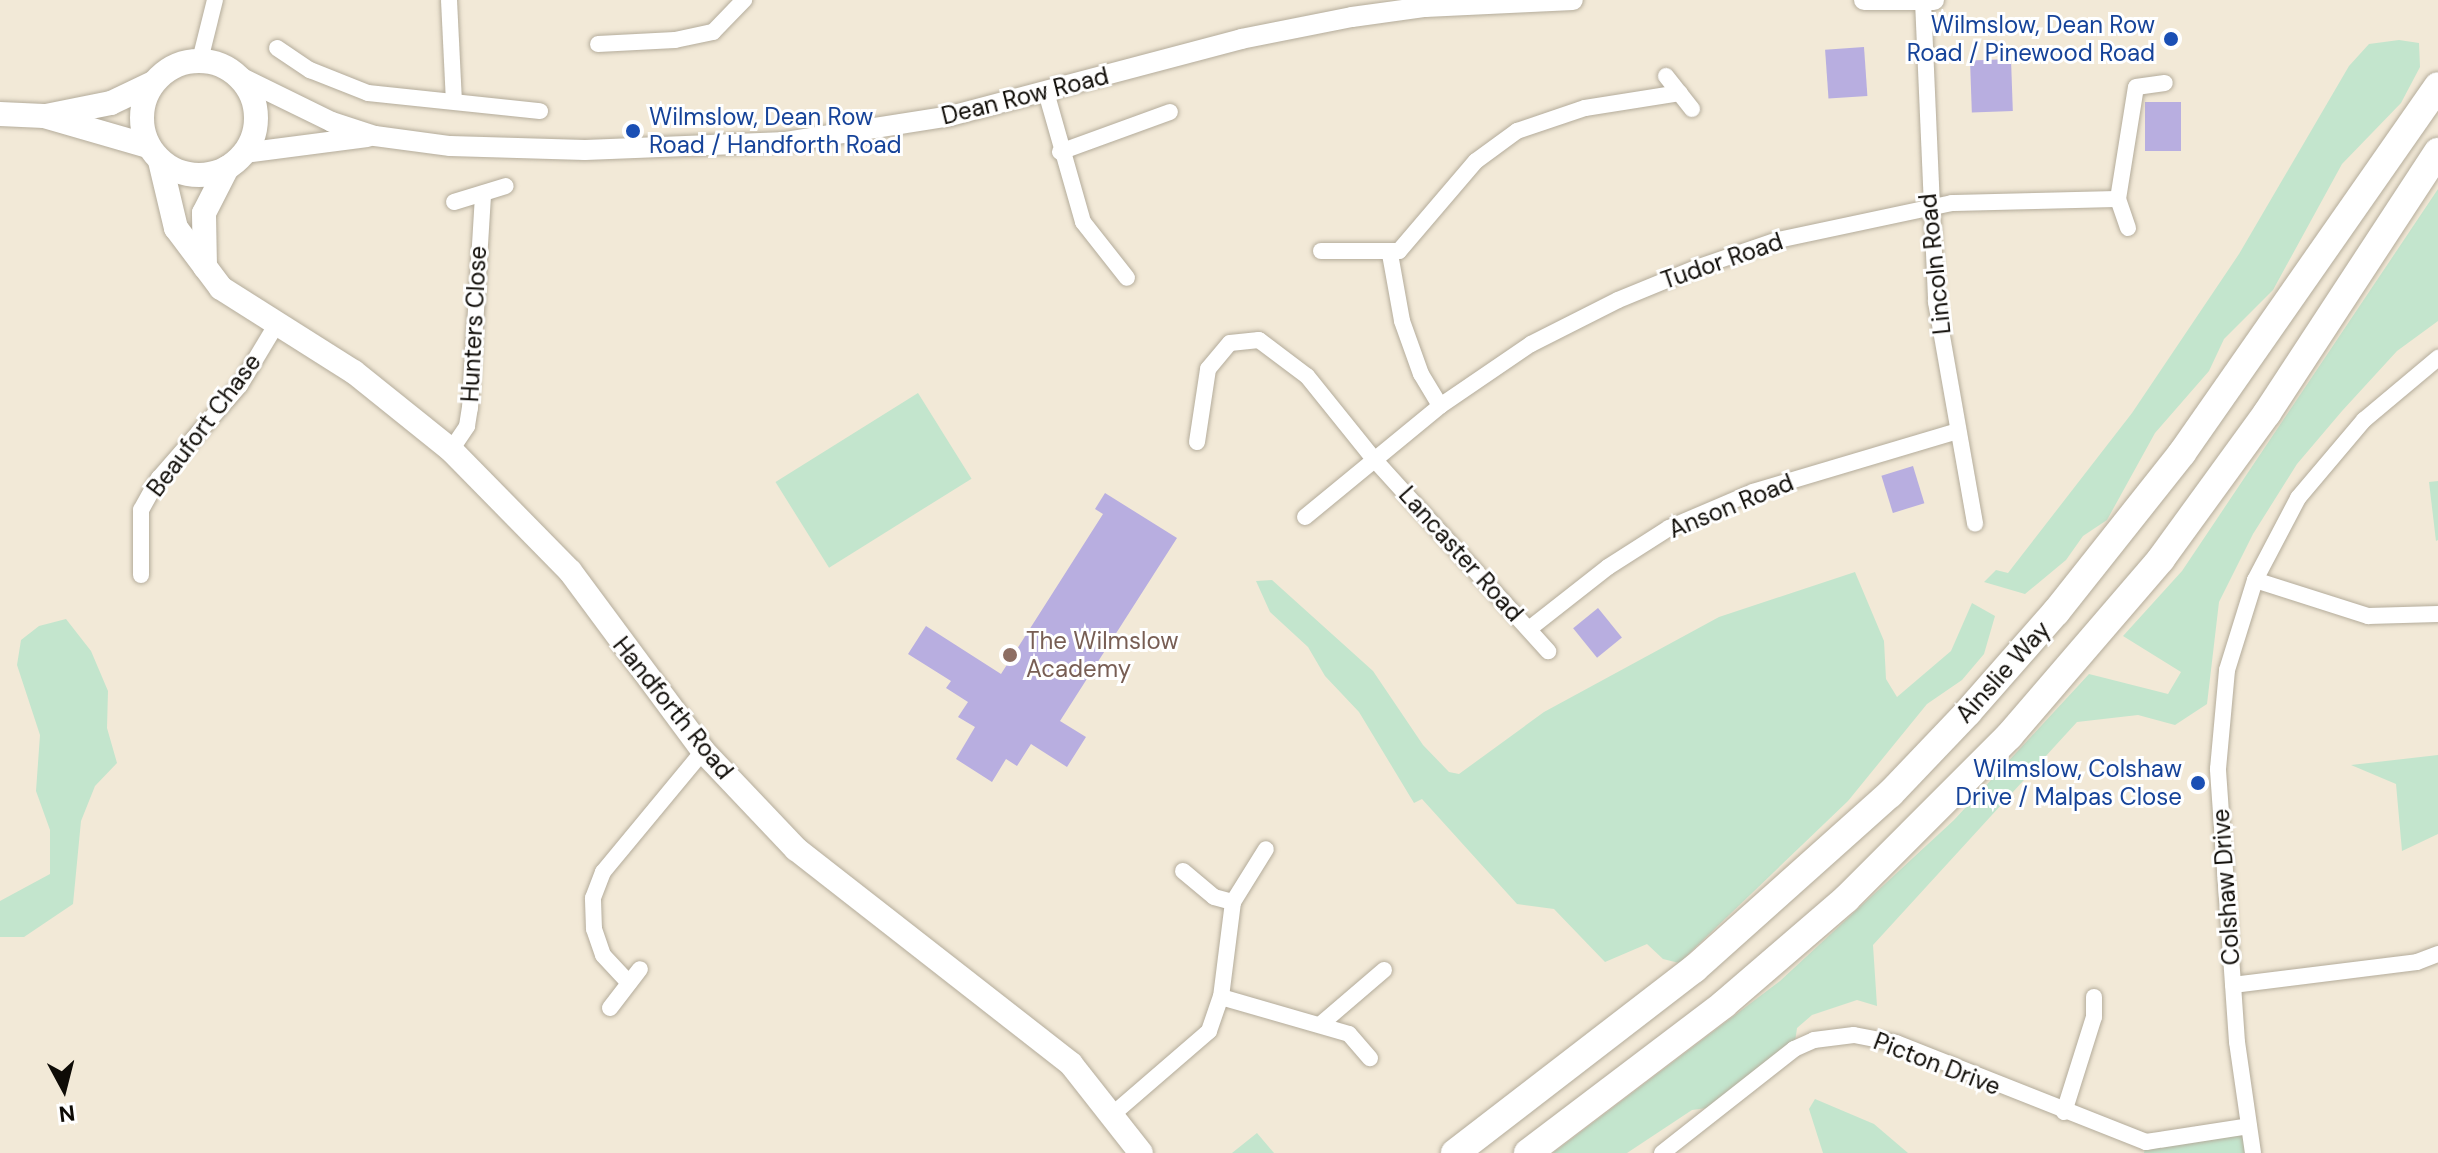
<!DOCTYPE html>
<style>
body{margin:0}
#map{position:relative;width:2438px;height:1153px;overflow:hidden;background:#f2e9d7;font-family:"DM Sans",sans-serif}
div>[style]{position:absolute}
.green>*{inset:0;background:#c3e5cd;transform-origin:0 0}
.building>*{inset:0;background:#b8aee0;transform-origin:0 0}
.roads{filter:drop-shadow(0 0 2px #b4ac9b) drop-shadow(0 0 2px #b4ac9b)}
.minor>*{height:16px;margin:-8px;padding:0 8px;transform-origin:8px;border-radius:8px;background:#fff}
.tertiary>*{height:20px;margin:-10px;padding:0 10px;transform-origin:10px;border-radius:10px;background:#fff}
.secondary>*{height:24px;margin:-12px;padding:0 12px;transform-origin:12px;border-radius:12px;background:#fff}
.secondary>.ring{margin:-12px;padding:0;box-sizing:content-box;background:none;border:24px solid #fff;border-radius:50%}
.trunk>*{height:28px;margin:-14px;padding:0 14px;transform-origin:14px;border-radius:14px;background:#fff}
.dots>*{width:22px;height:22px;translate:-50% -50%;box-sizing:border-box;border:4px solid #fff;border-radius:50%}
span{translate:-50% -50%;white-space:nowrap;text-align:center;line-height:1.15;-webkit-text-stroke:6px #fff;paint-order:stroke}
.transit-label{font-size:24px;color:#164399}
.right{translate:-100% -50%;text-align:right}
.left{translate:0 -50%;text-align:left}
.street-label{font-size:24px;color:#0e0b06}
.education-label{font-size:24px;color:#785e54}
.north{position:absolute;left:24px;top:1049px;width:80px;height:80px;-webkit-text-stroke:6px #fff;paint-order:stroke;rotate:173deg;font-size:22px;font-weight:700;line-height:32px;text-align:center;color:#0e0b06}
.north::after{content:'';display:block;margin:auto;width:28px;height:36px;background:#0e0b06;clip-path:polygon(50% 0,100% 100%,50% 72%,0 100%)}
</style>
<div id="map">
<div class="green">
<div style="clip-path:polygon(2399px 40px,2419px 43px,2420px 67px,2401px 103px,2342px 164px,2273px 290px,2224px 339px,2209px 371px,2155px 433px,2107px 520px,2083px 536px,2066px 560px,2025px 594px,1984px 582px,1996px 570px,2008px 573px,2132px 413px,2239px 254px,2349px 66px,2369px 44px)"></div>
<div style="clip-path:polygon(2438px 189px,2438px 321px,2397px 351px,2342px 411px,2297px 464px,2253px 534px,2219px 602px,2207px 704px,2175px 725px,2138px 715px,2077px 722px,1873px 945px,1877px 1006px,1857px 1000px,1812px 1015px,1797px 1028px,1794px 1049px,1722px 1106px,1692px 1110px,1627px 1153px,1553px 1153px,1780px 981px,1954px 820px,2089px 674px,2168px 694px,2181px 672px,2123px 636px,2182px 571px)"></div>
<div style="left:918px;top:393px;width:101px;height:168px;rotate:58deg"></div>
<div style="clip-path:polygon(2438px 481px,2438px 540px,2436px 541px,2429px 482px)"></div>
<div style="clip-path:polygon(1855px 572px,1884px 641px,1886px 679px,1897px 697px,1951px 651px,1972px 603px,1995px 616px,1984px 654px,1962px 680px,1927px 704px,1848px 801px,1679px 963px,1663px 959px,1647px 944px,1605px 962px,1554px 909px,1517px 904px,1422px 799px,1414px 803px,1359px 712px,1325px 676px,1308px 647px,1270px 612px,1256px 581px,1272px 580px,1373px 671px,1423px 745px,1449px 772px,1459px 774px,1544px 712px,1719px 617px)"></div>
<div style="clip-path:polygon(66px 619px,91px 651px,108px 691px,107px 728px,117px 763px,95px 786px,81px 821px,73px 904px,24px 937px,0 937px,0 901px,50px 874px,50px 830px,36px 791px,40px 735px,17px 665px,21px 640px,39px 626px)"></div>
<div style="clip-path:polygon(2438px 755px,2438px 834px,2402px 851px,2396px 784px,2351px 765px)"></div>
<div style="clip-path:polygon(1815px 1099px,1874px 1124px,1908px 1153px,1823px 1153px,1809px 1109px)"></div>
<div style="clip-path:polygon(2249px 1126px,2253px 1153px,2144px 1153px,2146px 1142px)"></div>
<div style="clip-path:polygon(1257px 1133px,1274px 1153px,1232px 1153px)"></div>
</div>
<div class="building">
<div style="left:1864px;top:47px;width:49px;height:39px;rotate:86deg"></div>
<div style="left:2011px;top:59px;width:52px;height:41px;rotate:88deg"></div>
<div style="left:2145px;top:102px;width:36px;height:49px"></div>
<div style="left:1913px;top:466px;width:39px;height:33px;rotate:73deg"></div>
<div style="clip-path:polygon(1105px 493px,1177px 538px,1060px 721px,1086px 737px,1067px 767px,1031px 744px,1017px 766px,1006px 759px,992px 782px,956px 759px,975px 727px,958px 717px,968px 702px,946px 688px,951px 681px,908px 654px,926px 626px,1001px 674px,1103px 514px,1095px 509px)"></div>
<div style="left:1598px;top:608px;width:38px;height:32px;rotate:51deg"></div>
</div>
<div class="roads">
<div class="minor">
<div style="left:449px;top:0;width:101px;rotate:87.2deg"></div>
<div style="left:1923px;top:1px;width:301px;rotate:87.5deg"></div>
<div style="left:1936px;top:302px;width:225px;rotate:80deg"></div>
<div style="left:598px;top:44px;width:77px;rotate:-3deg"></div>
<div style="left:675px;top:40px;width:39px;rotate:-12deg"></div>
<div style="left:713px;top:32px;width:45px;rotate:-45.9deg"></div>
<div style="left:277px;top:48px;width:40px;rotate:34deg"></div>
<div style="left:310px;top:70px;width:62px;rotate:21.6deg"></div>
<div style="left:368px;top:93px;width:173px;rotate:6deg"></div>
<div style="left:200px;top:60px;width:62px;rotate:-76deg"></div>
<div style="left:1666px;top:76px;width:42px;rotate:51.8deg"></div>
<div style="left:1046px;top:92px;width:135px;rotate:74.1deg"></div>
<div style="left:1083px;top:222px;width:71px;rotate:51.8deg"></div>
<div style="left:1060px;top:152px;width:117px;rotate:-20deg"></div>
<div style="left:454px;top:202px;width:54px;rotate:-17.1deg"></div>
<div style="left:2128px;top:228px;width:31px;rotate:-109deg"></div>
<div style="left:2118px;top:199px;width:113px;rotate:-80.9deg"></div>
<div style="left:2136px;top:87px;width:29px;rotate:-8deg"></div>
<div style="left:1321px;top:251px;width:78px"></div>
<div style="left:1399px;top:251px;width:118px;rotate:-49.5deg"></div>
<div style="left:1476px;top:161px;width:51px;rotate:-36.2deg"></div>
<div style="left:1517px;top:131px;width:72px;rotate:-18.7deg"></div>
<div style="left:1585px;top:108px;width:96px;rotate:-9deg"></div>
<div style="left:1390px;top:254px;width:68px;rotate:79.8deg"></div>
<div style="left:1402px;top:321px;width:56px;rotate:70.3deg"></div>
<div style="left:1421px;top:374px;width:37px;rotate:59deg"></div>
<div style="left:1197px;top:442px;width:74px;rotate:-81.4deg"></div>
<div style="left:1208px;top:369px;width:34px;rotate:-50deg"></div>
<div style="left:1230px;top:343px;width:29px;rotate:-6deg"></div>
<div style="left:1259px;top:340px;width:60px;rotate:36.9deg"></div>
<div style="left:1307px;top:376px;width:105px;rotate:51.2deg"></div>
<div style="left:1373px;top:458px;width:261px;rotate:47.8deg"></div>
<div style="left:451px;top:450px;width:29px;rotate:-56deg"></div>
<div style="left:467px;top:426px;width:18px;rotate:-81deg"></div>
<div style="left:470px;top:408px;width:215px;rotate:-86.5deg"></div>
<div style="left:1305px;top:517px;width:175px;rotate:-39.4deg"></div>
<div style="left:1440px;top:406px;width:110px;rotate:-34.3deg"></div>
<div style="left:1531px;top:344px;width:97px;rotate:-26.8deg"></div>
<div style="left:1618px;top:300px;width:84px;rotate:-22.3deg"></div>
<div style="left:1696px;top:268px;width:87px;rotate:-18.9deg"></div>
<div style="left:1778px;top:240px;width:178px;rotate:-12deg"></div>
<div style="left:1952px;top:203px;width:166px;rotate:-1.4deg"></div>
<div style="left:141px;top:575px;width:65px;rotate:-90deg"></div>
<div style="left:141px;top:510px;width:37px;rotate:-61deg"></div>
<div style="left:159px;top:478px;width:123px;rotate:-48.9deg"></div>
<div style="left:240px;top:385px;width:70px;rotate:-59deg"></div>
<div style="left:2255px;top:580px;width:119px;rotate:17.7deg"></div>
<div style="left:2368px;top:616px;width:70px;rotate:-1.6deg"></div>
<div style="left:1529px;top:629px;width:100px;rotate:-38.1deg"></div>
<div style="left:1608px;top:567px;width:72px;rotate:-32.6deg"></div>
<div style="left:1669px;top:528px;width:91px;rotate:-23.2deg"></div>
<div style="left:1753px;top:492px;width:214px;rotate:-16.6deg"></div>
<div style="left:1183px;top:871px;width:40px;rotate:40deg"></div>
<div style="left:1214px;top:897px;width:20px;rotate:15deg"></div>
<div style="left:629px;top:983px;width:38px;rotate:-133deg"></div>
<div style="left:603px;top:955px;width:28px;rotate:-109deg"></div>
<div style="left:594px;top:929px;width:31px;rotate:-92deg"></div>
<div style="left:593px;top:898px;width:28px;rotate:-69deg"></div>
<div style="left:603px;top:872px;width:157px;rotate:-50.4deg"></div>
<div style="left:2233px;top:985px;width:185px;rotate:-7.1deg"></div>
<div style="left:2417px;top:962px;width:22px;rotate:-21deg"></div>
<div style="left:1221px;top:997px;width:133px;rotate:16.1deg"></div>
<div style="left:1349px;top:1034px;width:32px;rotate:49deg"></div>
<div style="left:610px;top:1008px;width:49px;rotate:-52.4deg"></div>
<div style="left:1321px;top:1024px;width:83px;rotate:-40.6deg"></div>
<div style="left:2064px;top:1112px;width:100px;rotate:-72.5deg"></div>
<div style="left:2094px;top:1017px;width:20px;rotate:-90deg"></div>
<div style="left:1113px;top:1114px;width:127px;rotate:-40.8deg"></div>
<div style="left:1209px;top:1031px;width:36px;rotate:-71deg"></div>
<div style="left:1221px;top:997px;width:96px;rotate:-82.8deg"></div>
<div style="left:1233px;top:902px;width:62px;rotate:-58.1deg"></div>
<div style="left:1662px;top:1153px;width:168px;rotate:-38.2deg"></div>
<div style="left:1794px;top:1049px;width:22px;rotate:-24deg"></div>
<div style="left:1814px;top:1040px;width:40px;rotate:-7.1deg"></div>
<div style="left:1854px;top:1035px;width:43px;rotate:10.8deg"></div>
<div style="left:1896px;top:1043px;width:269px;rotate:21.6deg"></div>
<div style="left:2146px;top:1142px;width:104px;rotate:-8.8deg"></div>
<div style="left:2253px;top:1153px;width:112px;rotate:-98.2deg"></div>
<div style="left:2237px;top:1042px;width:274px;rotate:-94deg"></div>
<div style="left:2218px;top:769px;width:99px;rotate:-84.8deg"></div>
<div style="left:2227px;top:670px;width:94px;rotate:-72.7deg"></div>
<div style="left:2255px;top:580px;width:93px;rotate:-62.3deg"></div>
<div style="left:2298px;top:498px;width:102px;rotate:-49.8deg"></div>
<div style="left:2364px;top:420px;width:97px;rotate:-40deg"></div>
</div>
<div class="tertiary">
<div style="left:1864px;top:0;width:70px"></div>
<div style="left:240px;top:77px;width:102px;rotate:26.1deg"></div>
<div style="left:332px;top:122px;width:45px;rotate:18deg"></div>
<div style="left:375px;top:136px;width:76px;rotate:7.6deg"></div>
<div style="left:450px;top:146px;width:135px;rotate:1.7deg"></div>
<div style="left:585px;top:150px;width:201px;rotate:-2.3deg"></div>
<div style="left:786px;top:142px;width:166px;rotate:-9deg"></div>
<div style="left:950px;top:116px;width:301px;rotate:-14.8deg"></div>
<div style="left:1241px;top:39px;width:113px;rotate:-11.2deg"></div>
<div style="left:1352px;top:17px;width:74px;rotate:-7.8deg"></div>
<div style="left:1425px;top:7px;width:148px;rotate:-2.7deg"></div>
<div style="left:244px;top:153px;width:124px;rotate:-7.4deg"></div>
</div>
<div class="secondary">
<div class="ring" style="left:142px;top:61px;width:90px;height:90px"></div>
<div style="left:0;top:114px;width:44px;rotate:2.6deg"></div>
<div style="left:44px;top:116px;width:108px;rotate:16.1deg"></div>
<div style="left:46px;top:116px;width:66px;rotate:-11.3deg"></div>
<div style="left:111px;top:103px;width:47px;rotate:-25.5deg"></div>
<div style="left:160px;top:161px;width:69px;rotate:76.6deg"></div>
<div style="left:176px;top:228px;width:75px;rotate:53.1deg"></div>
<div style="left:221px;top:288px;width:157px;rotate:32.3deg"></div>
<div style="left:354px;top:372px;width:124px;rotate:38.8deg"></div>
<div style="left:451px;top:450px;width:170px;rotate:45.5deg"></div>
<div style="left:570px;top:571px;width:224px;rotate:53.5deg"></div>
<div style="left:703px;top:751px;width:135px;rotate:46.5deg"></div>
<div style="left:796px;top:849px;width:349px;rotate:38deg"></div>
<div style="left:1071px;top:1064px;width:113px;rotate:51.8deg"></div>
<div style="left:205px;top:267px;width:54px;rotate:-91.1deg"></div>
<div style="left:204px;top:213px;width:51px;rotate:-62.9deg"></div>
</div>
<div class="trunk">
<div style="left:1455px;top:1153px;width:302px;rotate:-37.6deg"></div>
<div style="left:1694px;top:969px;width:263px;rotate:-41.8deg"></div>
<div style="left:1890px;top:794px;width:113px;rotate:-46.4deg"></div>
<div style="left:1968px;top:712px;width:133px;rotate:-48.7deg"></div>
<div style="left:2056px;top:612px;width:203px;rotate:-51.6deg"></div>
<div style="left:2182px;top:453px;width:447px;rotate:-55.1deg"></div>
<div style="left:1528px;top:1153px;width:246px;rotate:-37.2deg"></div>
<div style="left:1724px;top:1004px;width:161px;rotate:-40.7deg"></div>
<div style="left:1846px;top:899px;width:231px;rotate:-45deg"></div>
<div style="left:2009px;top:736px;width:233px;rotate:-49.3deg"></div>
<div style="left:2161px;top:559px;width:180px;rotate:-54deg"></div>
<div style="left:2267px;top:413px;width:312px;rotate:-56.8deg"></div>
</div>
</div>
<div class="dots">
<div style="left:2171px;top:39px;background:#1a4fb4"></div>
<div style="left:633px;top:131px;background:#1a4fb4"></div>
<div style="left:1010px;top:655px;background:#8d6e63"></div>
<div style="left:2198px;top:783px;background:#1a4fb4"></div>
</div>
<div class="transit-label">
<span class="right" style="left:2155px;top:39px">Wilmslow, Dean Row<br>Road / Pinewood Road</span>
<span class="left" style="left:649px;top:131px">Wilmslow, Dean Row<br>Road / Handforth Road</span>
<span class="right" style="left:2182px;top:783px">Wilmslow, Colshaw<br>Drive / Malpas Close</span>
</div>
<div class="street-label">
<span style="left:1025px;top:96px;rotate:-14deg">Dean Row Road</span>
<span style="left:1722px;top:261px;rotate:-19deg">Tudor Road</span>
<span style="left:1935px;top:264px;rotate:-96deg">Lincoln Road</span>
<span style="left:474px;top:324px;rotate:-87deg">Hunters Close</span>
<span style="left:204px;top:425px;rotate:-53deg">Beaufort Chase</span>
<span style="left:1731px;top:506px;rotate:-22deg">Anson Road</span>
<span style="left:1461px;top:554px;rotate:48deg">Lancaster Road</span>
<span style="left:2003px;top:672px;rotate:-48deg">Ainslie Way</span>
<span style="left:673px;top:708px;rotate:51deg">Handforth Road</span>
<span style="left:2226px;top:887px;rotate:-94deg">Colshaw Drive</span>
<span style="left:1937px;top:1064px;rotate:21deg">Picton Drive</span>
</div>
<div class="education-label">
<span class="left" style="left:1026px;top:655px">The Wilmslow<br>Academy</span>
</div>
<div class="north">N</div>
</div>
